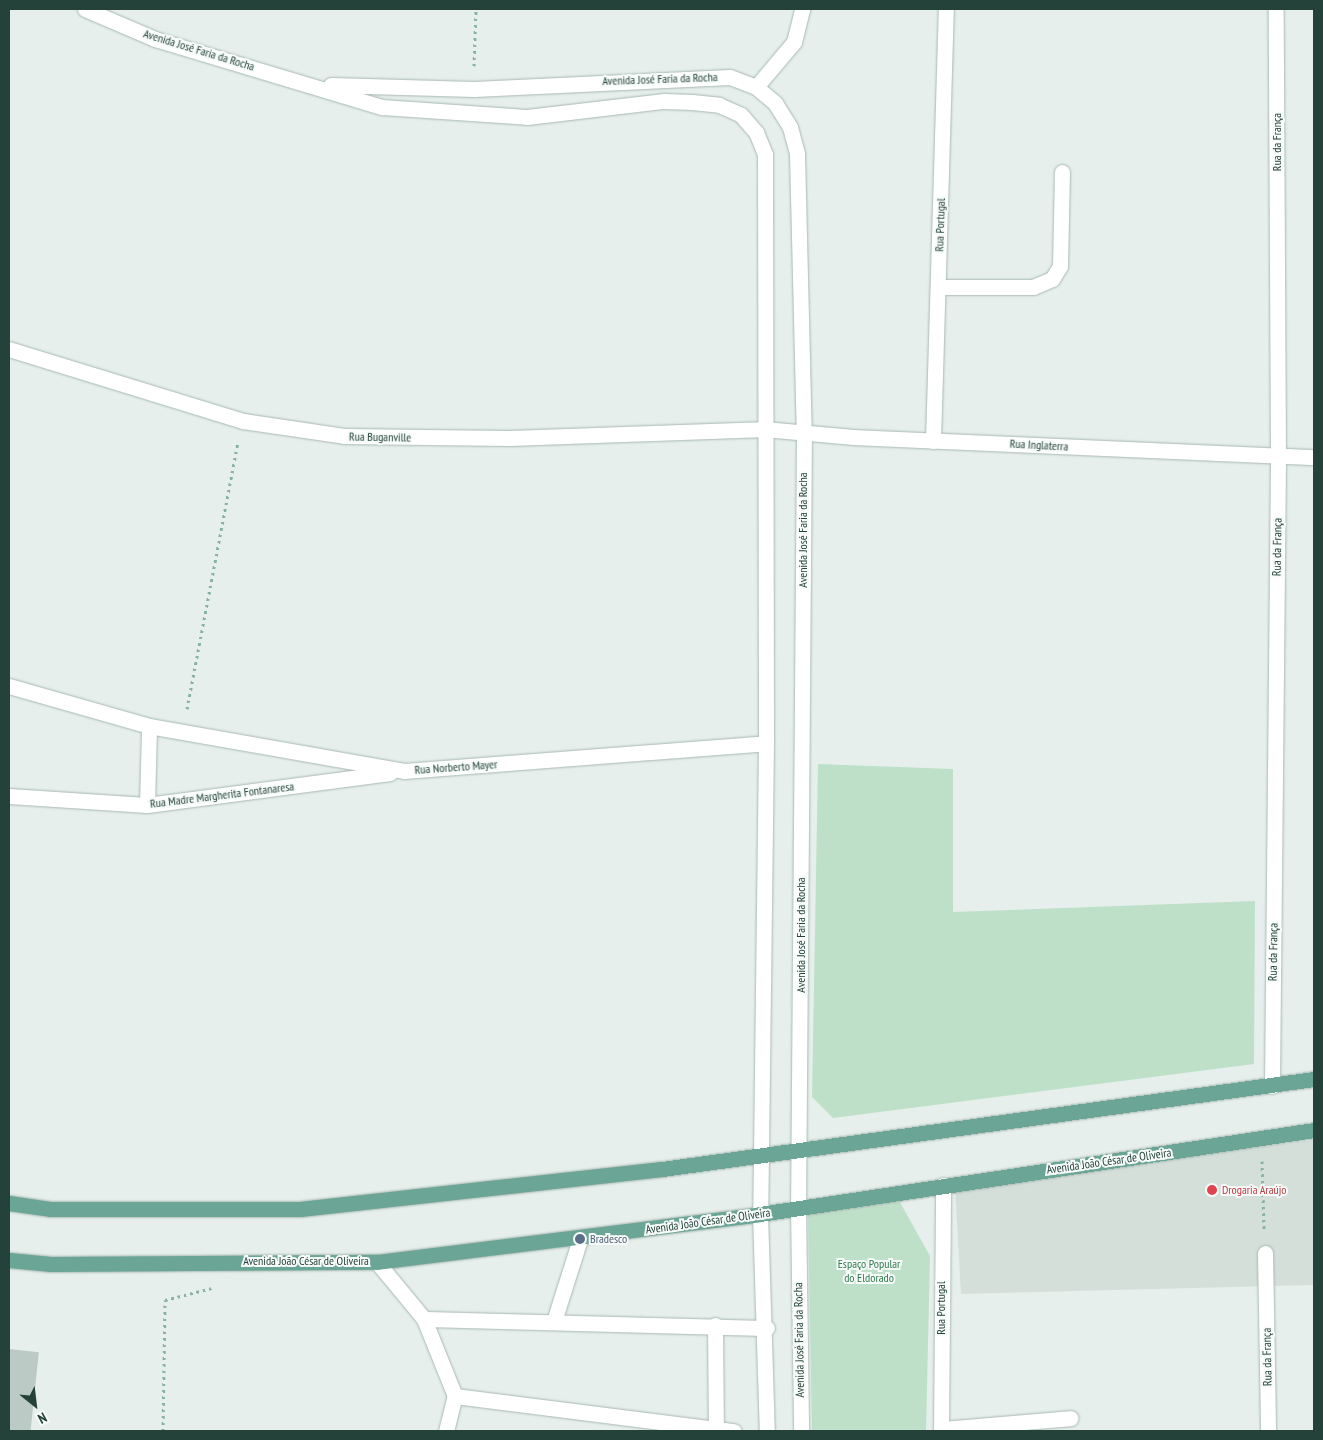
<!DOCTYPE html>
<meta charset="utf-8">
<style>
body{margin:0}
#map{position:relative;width:1323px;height:1440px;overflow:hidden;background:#e6efeb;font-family:"PT Sans Narrow",sans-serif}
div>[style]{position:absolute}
.built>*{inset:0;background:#d4dfda}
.green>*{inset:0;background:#bfe0c8}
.building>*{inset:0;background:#bbcac4;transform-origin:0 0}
.path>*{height:3px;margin-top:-1.5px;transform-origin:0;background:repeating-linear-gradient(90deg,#86b3a5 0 2.5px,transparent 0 6.5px)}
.roads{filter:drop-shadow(0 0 1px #a8b8b2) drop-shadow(0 0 1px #a8b8b2)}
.minor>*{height:15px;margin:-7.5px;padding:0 7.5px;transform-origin:7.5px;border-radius:7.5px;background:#fff}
.major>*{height:15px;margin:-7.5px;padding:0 7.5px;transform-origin:7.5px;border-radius:7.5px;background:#6aa596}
.dots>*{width:14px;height:14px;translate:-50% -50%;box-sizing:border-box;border:2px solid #f7fbf9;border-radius:50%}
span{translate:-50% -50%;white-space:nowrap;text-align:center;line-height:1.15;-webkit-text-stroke:4px #f7fbf9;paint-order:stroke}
.street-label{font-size:12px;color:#24423a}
.health-label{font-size:12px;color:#be3a42}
.left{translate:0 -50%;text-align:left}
.service-label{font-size:12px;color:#4e5e75}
.park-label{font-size:12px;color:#2d7a4b}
.frame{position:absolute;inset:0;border:10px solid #24423a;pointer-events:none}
.north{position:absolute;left:10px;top:1380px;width:50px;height:50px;-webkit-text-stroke:4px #f7fbf9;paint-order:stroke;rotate:151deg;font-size:14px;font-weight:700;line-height:20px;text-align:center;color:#24423a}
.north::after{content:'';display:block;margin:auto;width:18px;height:22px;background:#24423a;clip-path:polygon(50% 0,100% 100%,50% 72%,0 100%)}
</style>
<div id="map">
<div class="built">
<div style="clip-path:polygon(1314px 1140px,1314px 1285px,961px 1294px,955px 1186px)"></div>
</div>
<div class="green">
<div style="clip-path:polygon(818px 764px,953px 769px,953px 912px,1255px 901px,1254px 1064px,833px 1118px,812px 1097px)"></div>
<div style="clip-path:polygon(897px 1197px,930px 1256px,926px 1431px,812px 1431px,808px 1212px)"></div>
</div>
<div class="building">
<div style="left:9px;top:1349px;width:30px;height:82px;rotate:6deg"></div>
</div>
<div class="path">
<div style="left:474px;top:66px;width:57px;rotate:-88deg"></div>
<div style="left:187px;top:709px;width:272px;rotate:-79.2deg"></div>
<div style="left:1262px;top:1161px;width:69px;rotate:88.3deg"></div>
<div style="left:163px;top:1431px;width:131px;rotate:-89.1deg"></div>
<div style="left:165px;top:1300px;width:49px;rotate:-14.3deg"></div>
</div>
<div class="roads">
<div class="minor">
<div style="left:85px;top:9px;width:76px;rotate:23.2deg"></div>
<div style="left:155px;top:39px;width:237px;rotate:16.7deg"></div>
<div style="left:382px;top:107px;width:145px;rotate:3.9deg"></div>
<div style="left:527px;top:117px;width:138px;rotate:-6.7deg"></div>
<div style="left:664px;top:101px;width:28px;rotate:2deg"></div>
<div style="left:692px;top:102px;width:27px;rotate:6deg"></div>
<div style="left:719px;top:105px;width:24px;rotate:24deg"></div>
<div style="left:741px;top:115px;width:23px;rotate:49deg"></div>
<div style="left:756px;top:132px;width:24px;rotate:68deg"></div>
<div style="left:765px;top:154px;width:589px;rotate:89.9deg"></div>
<div style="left:766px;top:743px;width:471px;rotate:90.7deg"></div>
<div style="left:760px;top:1214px;width:217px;rotate:88.2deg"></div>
<div style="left:331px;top:85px;width:143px;rotate:1.6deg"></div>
<div style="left:474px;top:89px;width:256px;rotate:-2.7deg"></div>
<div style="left:730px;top:77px;width:28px;rotate:21deg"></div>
<div style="left:756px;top:87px;width:25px;rotate:40deg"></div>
<div style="left:775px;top:103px;width:28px;rotate:58deg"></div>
<div style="left:790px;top:127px;width:28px;rotate:75deg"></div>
<div style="left:797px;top:154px;width:280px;rotate:88.6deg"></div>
<div style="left:804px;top:434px;width:773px;rotate:90.44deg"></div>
<div style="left:798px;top:1207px;width:224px;rotate:89.2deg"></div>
<div style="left:756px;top:87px;width:59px;rotate:-49.8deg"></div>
<div style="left:794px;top:42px;width:34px;rotate:-76deg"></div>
<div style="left:938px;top:287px;width:95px"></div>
<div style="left:1033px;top:287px;width:21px;rotate:-23deg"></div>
<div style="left:1052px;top:279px;width:15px;rotate:-58deg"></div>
<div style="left:1060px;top:266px;width:94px;rotate:-88.8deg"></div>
<div style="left:9px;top:349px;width:245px;rotate:17.1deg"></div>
<div style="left:243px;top:421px;width:102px;rotate:8.4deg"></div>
<div style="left:344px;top:436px;width:166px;rotate:0.7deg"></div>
<div style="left:510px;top:438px;width:254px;rotate:-2deg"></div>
<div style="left:764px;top:429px;width:90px;rotate:5.1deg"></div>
<div style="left:854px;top:437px;width:460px;rotate:2.5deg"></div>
<div style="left:933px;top:441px;width:432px;rotate:-88.3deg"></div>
<div style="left:9px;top:686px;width:146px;rotate:15.9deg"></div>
<div style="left:149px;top:726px;width:259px;rotate:10deg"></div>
<div style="left:404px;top:771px;width:363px;rotate:-4.4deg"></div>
<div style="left:9px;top:796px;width:138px;rotate:3.7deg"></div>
<div style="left:147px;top:805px;width:245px;rotate:-7.5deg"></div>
<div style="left:147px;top:805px;width:79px;rotate:-88.5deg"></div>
<div style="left:1272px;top:1086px;width:629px;rotate:-89.45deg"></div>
<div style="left:1278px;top:457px;width:448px;rotate:-90.3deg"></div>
<div style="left:1265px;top:1253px;width:178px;rotate:89deg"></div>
<div style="left:377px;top:1262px;width:74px;rotate:50.5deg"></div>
<div style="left:424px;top:1319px;width:83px;rotate:68.1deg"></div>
<div style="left:455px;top:1396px;width:281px;rotate:7.2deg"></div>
<div style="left:424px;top:1319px;width:343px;rotate:1.5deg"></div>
<div style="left:554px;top:1321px;width:86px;rotate:-72.4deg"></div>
<div style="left:715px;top:1325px;width:105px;rotate:89.5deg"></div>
<div style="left:941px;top:1429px;width:130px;rotate:-4.8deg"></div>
<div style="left:446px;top:1431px;width:36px;rotate:-76deg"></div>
<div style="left:941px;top:1431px;width:246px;rotate:-89.5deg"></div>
</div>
<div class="major">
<div style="left:9px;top:1203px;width:41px;rotate:8.3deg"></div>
<div style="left:50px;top:1209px;width:250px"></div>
<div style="left:300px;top:1209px;width:364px;rotate:-6.3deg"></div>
<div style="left:662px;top:1169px;width:658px;rotate:-7.86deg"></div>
<div style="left:9px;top:1260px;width:42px;rotate:5.4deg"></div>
<div style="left:51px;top:1264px;width:326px;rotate:-0.4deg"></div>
<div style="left:377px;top:1262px;width:386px;rotate:-7.1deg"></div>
<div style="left:760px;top:1214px;width:560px;rotate:-8.62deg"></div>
</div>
</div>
<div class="dots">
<div style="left:1212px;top:1190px;background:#e0444e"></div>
<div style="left:580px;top:1239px;background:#5c6f8a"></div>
</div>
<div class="street-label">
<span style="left:199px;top:50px;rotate:17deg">Avenida José Faria da Rocha</span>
<span style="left:660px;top:79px;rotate:-2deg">Avenida José Faria da Rocha</span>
<span style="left:1277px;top:142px;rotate:-90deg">Rua da França</span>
<span style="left:940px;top:225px;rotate:-88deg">Rua Portugal</span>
<span style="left:380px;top:437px;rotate:1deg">Rua Buganville</span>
<span style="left:1039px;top:445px;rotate:3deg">Rua Inglaterra</span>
<span style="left:803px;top:530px;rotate:-90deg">Avenida José Faria da Rocha</span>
<span style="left:1277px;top:547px;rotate:-89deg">Rua da França</span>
<span style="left:456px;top:767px;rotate:-4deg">Rua Norberto Mayer</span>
<span style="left:222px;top:795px;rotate:-7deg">Rua Madre Margherita Fontanaresa</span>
<span style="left:801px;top:935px;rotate:-90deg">Avenida José Faria da Rocha</span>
<span style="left:1273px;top:952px;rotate:-89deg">Rua da França</span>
<span style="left:1109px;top:1161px;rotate:-8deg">Avenida João César de Oliveira</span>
<span style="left:708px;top:1221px;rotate:-8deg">Avenida João César de Oliveira</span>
<span style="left:306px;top:1261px">Avenida João César de Oliveira</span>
<span style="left:941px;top:1308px;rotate:-90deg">Rua Portugal</span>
<span style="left:799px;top:1340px;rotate:-91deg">Avenida José Faria da Rocha</span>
<span style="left:1267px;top:1357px;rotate:-91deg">Rua da França</span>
</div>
<div class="health-label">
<span class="left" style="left:1222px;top:1190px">Drogaria Araújo</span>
</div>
<div class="service-label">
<span class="left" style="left:590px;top:1239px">Bradesco</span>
</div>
<div class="park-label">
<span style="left:869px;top:1271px">Espaço Popular<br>do Eldorado</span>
</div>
<div class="frame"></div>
<div class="north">N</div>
</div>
